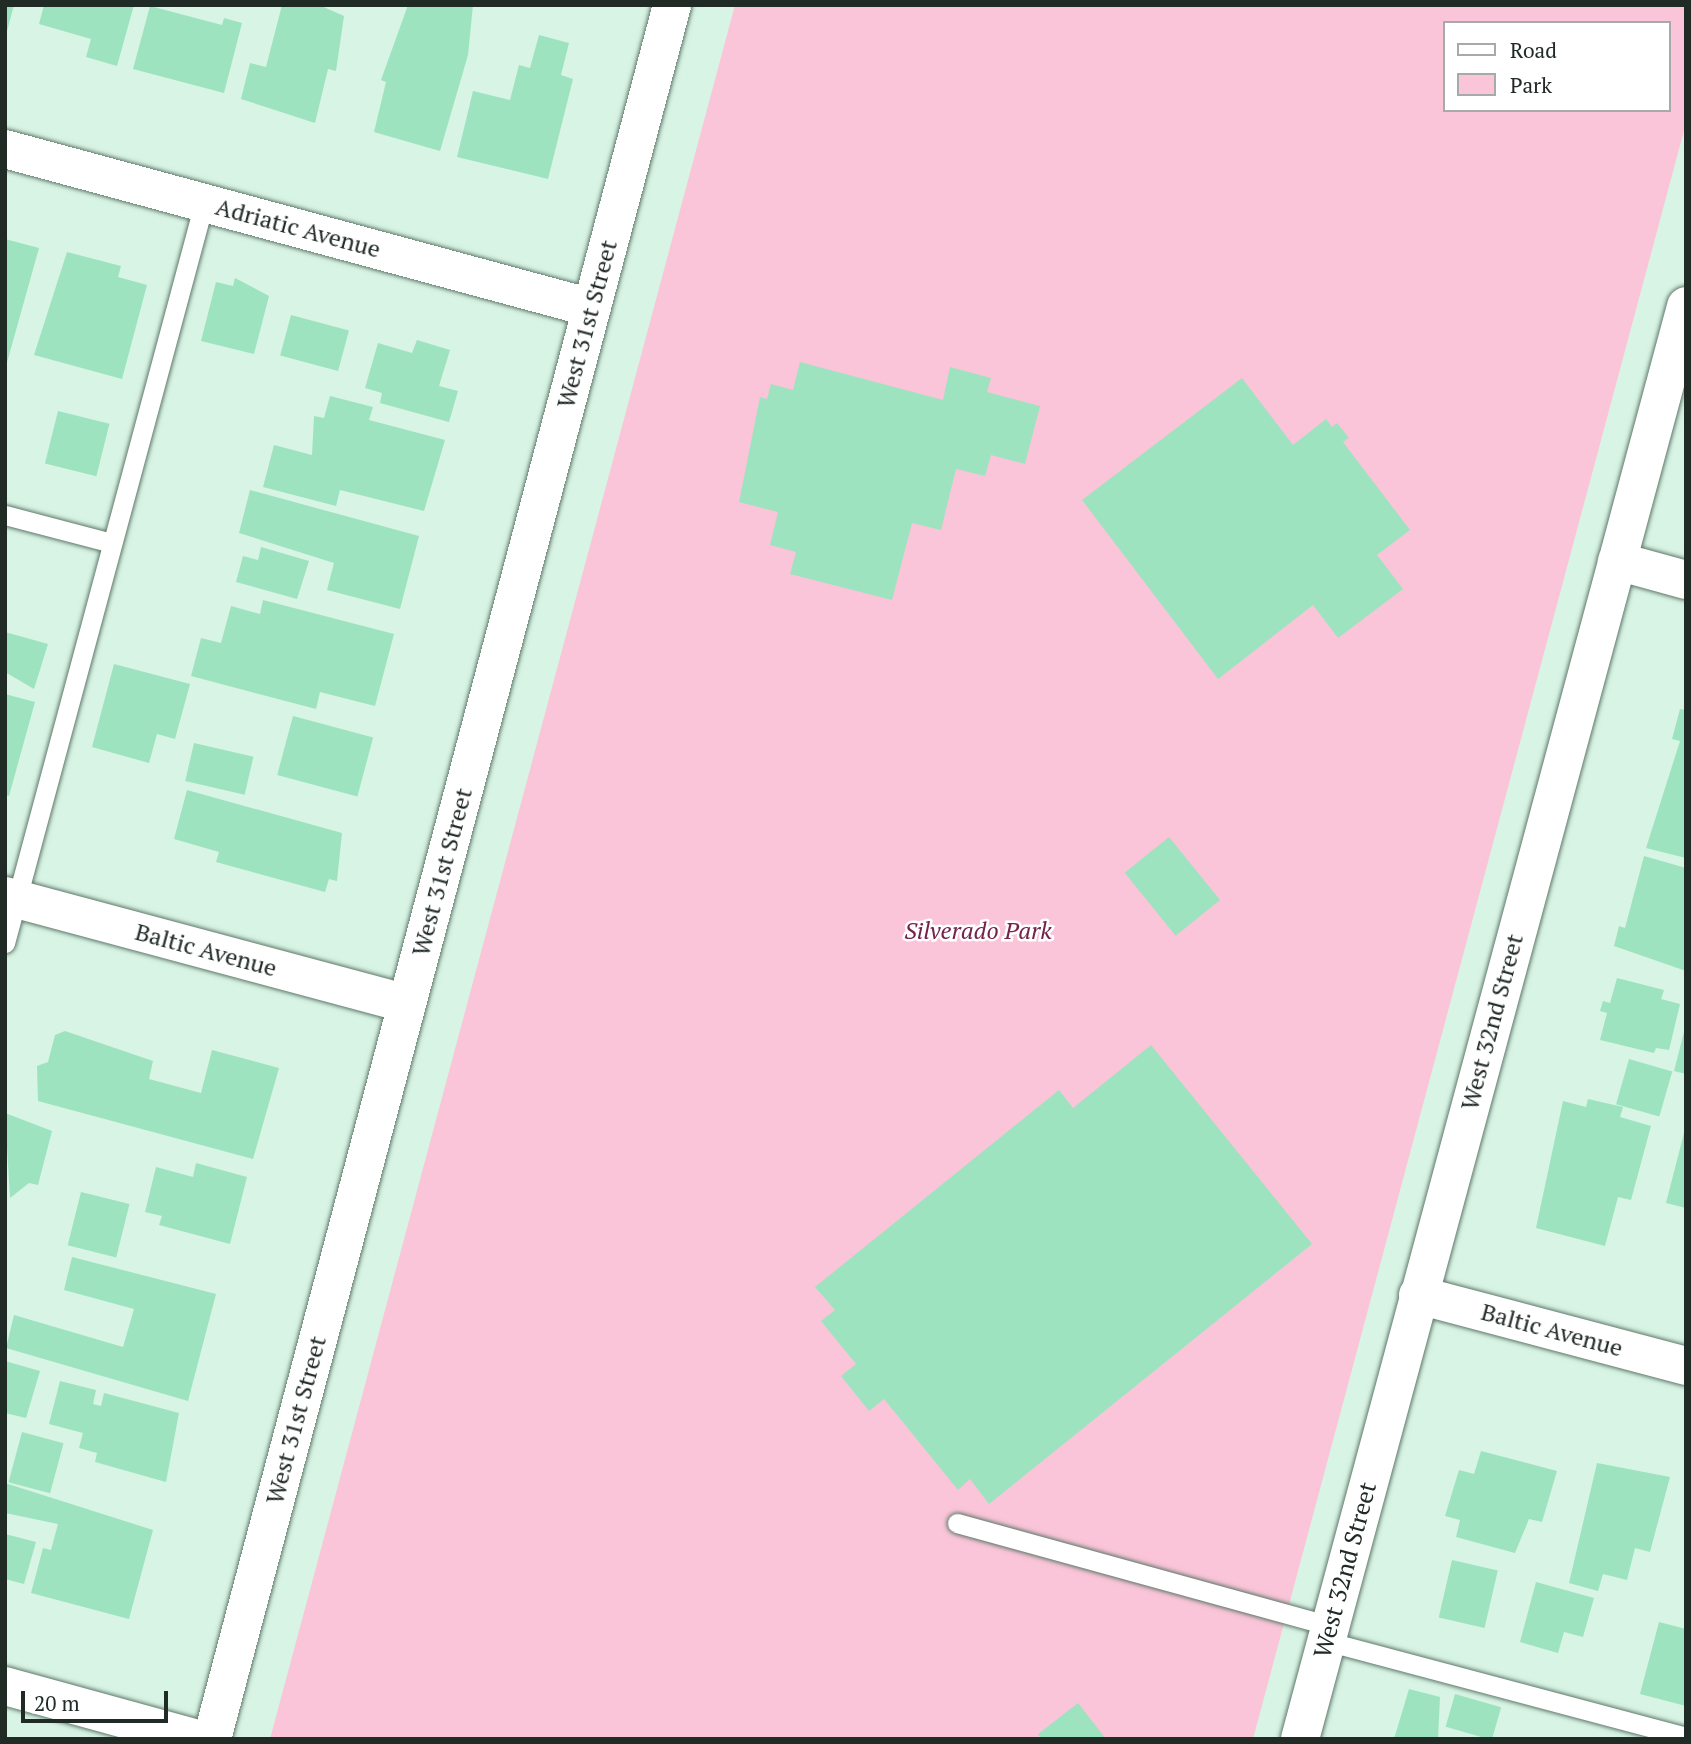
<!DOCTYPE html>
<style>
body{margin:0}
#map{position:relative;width:1691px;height:1744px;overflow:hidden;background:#d8f4e4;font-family:"PT Serif",serif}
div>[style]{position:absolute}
.green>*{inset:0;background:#fac5d8}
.building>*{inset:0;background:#9de3bf;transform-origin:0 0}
.roads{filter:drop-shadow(0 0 2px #5f786b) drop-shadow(0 0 2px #5f786b)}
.lane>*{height:19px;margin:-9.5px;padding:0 9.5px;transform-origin:9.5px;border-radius:9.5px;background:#fff}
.street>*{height:38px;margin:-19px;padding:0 19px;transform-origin:19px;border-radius:19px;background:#fff}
span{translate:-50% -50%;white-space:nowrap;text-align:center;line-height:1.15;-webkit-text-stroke:5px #fff;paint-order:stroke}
.street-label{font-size:24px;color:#212b26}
.park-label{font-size:24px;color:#732448;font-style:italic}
.frame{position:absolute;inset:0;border:7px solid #212b26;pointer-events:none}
.legend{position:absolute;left:1443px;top:21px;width:228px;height:91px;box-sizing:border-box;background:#fff;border:2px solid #a6aaa8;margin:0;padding:9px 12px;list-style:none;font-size:21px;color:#212b26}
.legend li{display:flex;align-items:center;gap:14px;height:35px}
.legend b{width:35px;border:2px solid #a6aaa8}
.scale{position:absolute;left:21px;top:1691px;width:147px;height:32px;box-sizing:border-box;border:4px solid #212b26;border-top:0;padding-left:9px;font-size:21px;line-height:24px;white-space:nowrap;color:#212b26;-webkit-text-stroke:5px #fff;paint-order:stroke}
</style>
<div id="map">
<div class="green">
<div style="clip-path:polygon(evenodd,735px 5px,1686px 5px,1686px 123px,1253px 1739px,270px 1739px,735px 5px,1444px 23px,1668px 23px,1668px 110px,1444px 110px,1444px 23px)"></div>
</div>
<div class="building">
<div style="clip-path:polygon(5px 5px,14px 5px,6px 35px,5px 35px)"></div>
<div style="clip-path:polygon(44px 5px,134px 5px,117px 66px,86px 57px,91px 39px,39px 24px)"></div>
<div style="clip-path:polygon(282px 5px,319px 5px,344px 16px,336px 71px,328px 69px,315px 123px,241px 99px,250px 63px,266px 67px)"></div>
<div style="clip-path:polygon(408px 5px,473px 5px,468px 55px,440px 151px,374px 132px,386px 82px,381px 80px)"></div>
<div style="clip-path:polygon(150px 6px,222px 25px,224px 18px,242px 23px,224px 93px,133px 69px)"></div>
<div style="clip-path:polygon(539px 35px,569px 43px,561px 75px,573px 79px,548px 179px,457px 157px,473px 91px,510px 100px,519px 65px,530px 68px)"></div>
<div style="clip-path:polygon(5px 239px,39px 248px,6px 366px,5px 366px)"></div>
<div style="clip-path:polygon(67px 252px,121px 266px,118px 277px,147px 285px,122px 379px,34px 355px)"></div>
<div style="clip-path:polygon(235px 278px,269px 296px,254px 354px,201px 341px,216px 282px,233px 286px)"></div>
<div style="left:291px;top:315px;width:60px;height:42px;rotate:15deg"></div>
<div style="clip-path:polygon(417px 340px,450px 350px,439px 386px,458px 391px,449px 422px,380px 403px,382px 393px,365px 388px,378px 343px,412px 353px)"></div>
<div style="clip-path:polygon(800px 362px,943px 400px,950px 367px,991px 378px,987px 392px,1040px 406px,1025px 464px,991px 455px,985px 476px,956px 469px,941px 530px,912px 523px,892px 600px,790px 574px,796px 552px,770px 545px,778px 512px,739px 502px,760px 397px,767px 399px,771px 384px,793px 390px)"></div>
<div style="clip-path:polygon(1242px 378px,1293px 445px,1326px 419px,1332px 427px,1337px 423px,1349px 438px,1343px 442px,1410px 530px,1377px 555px,1403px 589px,1338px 638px,1313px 605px,1218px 679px,1082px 500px)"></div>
<div style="clip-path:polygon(330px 396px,373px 407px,369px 420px,445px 440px,424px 511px,340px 490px,336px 506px,263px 487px,274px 445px,312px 455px,314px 416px,324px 418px)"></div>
<div style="left:58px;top:411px;width:53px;height:54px;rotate:14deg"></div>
<div style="clip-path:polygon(250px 490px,419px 536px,400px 609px,327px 590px,334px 563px,239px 533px)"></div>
<div style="clip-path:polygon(261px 547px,309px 561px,297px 599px,236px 582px,243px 556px,258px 560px)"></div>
<div style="clip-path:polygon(263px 600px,394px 634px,375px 706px,320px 692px,316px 709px,191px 676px,201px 638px,221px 643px,231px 606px,260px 614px)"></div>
<div style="clip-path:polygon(5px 632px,48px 644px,34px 689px,5px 672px)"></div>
<div style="clip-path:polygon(114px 664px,190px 684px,175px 739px,157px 734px,149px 763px,92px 747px)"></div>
<div style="clip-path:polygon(5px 694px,35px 702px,9px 796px,5px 795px)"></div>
<div style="clip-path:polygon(1680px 709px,1686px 710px,1686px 858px,1646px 848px,1680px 741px,1672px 739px)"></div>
<div style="left:293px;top:716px;width:83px;height:61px;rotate:15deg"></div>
<div style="left:194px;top:743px;width:61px;height:39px;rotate:13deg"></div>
<div style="clip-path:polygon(187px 790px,342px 833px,337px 881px,329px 879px,325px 892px,216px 862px,219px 852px,174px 839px)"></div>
<div style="left:1169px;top:837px;width:81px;height:57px;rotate:51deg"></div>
<div style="clip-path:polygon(1644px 856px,1686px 868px,1686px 971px,1614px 946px,1619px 926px,1625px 928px)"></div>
<div style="clip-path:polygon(1617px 978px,1664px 990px,1661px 999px,1680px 1004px,1669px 1050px,1656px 1048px,1654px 1053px,1600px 1040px,1607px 1013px,1600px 1011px,1603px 1001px,1610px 1003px)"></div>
<div style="clip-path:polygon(1685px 1028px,1686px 1028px,1686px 1074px,1674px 1071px)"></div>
<div style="clip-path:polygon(65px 1031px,153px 1061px,149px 1079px,201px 1093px,212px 1050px,279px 1068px,253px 1159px,38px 1101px,37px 1066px,48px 1062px,55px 1035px)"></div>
<div style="clip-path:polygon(1151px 1045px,1312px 1244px,989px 1504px,970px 1479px,958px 1490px,884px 1399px,869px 1411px,841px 1376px,856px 1364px,821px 1321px,835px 1310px,815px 1287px,1059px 1090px,1073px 1108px)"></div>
<div style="left:1629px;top:1059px;width:45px;height:47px;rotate:16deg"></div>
<div style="clip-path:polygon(1588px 1099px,1623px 1107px,1620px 1117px,1651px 1126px,1631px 1200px,1618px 1197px,1605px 1246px,1536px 1228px,1563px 1101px,1586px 1107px)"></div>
<div style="clip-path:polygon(5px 1113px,52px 1131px,38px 1185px,29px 1183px,10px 1198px)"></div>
<div style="clip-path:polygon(1685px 1129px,1686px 1129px,1686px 1208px,1666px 1203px)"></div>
<div style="clip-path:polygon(196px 1163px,247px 1177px,230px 1244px,159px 1225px,162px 1216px,145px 1212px,156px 1167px,193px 1177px)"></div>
<div style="left:81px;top:1192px;width:50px;height:55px;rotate:14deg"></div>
<div style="clip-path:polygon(72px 1257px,216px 1294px,188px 1401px,6px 1348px,14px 1315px,123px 1347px,134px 1309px,64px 1290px)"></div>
<div style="clip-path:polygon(5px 1361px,40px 1371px,26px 1418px,5px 1413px)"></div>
<div style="clip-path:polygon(60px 1381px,96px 1390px,93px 1404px,101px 1406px,104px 1393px,179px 1413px,166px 1482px,95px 1462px,97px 1453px,79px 1448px,83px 1433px,49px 1424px)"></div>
<div style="left:22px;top:1432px;width:43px;height:52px;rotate:15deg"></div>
<div style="clip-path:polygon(1481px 1451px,1557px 1471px,1542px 1522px,1529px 1519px,1515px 1553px,1456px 1537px,1460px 1520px,1445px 1516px,1459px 1470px,1474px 1474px)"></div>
<div style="clip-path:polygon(1597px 1463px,1670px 1477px,1650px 1552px,1635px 1548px,1627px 1580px,1603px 1574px,1598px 1591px,1569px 1583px)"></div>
<div style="clip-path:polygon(5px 1483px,153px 1530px,129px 1619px,31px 1593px,43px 1548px,51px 1550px,58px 1524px,5px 1513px)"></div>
<div style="clip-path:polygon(5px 1534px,36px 1542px,24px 1584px,5px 1579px)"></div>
<div style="left:1452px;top:1560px;width:47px;height:59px;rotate:13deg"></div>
<div style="clip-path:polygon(1536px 1582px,1594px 1598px,1583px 1637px,1564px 1632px,1558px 1653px,1520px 1642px)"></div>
<div style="clip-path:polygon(1659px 1622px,1686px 1629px,1686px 1706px,1640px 1694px)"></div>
<div style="clip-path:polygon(1409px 1689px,1440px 1697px,1438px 1739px,1394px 1739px)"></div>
<div style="left:1455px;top:1694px;width:48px;height:34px;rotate:16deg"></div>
<div style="clip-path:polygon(1078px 1703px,1106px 1739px,1041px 1739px,1038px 1734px)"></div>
</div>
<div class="roads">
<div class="lane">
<div style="left:5px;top:515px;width:111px;rotate:14.7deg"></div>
<div style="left:5px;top:943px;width:766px;rotate:-74.95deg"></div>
<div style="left:957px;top:1523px;width:388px;rotate:15.4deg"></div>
<div style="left:1326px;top:1641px;width:373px;rotate:14.9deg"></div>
</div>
<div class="street">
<div style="left:5px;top:149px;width:608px;rotate:15.16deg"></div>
<div style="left:1617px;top:561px;width:72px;rotate:15.4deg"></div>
<div style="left:5px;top:896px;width:416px;rotate:15deg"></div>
<div style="left:1418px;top:1295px;width:277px;rotate:14.8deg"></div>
<div style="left:5px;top:1686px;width:200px;rotate:15.4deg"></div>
<div style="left:212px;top:1739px;width:1794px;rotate:-75.14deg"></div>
<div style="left:1300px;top:1739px;width:1484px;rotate:-74.92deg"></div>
</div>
</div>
<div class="street-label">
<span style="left:298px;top:228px;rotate:15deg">Adriatic Avenue</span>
<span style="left:587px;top:324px;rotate:-75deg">West 31st Street</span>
<span style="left:442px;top:872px;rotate:-75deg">West 31st Street</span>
<span style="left:206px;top:950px;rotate:15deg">Baltic Avenue</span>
<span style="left:1492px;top:1022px;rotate:-75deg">West 32nd Street</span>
<span style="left:1552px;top:1330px;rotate:15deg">Baltic Avenue</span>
<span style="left:296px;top:1420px;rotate:-75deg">West 31st Street</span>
<span style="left:1345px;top:1570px;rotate:-75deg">West 32nd Street</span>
</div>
<div class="park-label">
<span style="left:978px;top:931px">Silverado Park</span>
</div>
<div class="frame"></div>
<ul class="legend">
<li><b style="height:9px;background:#fff"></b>Road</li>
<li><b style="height:19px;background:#fac5d8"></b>Park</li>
</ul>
<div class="scale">20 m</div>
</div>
